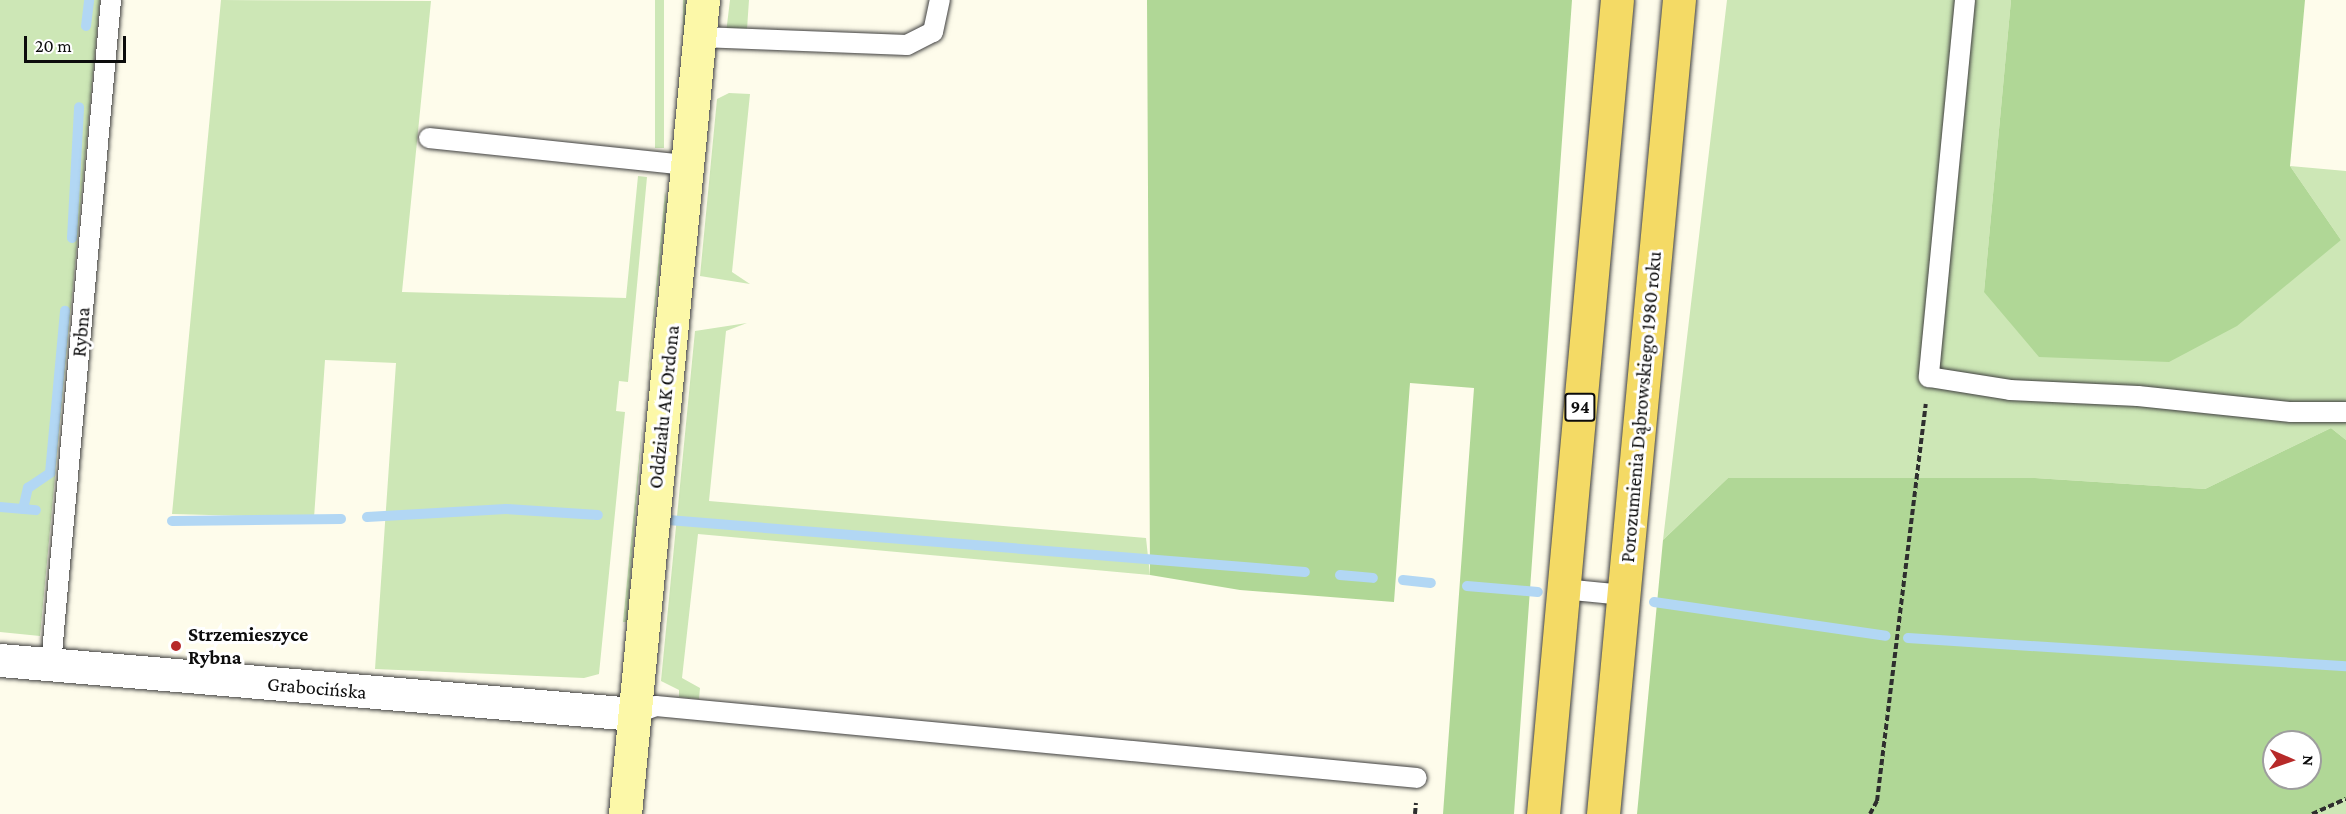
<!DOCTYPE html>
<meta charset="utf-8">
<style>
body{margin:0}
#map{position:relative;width:2346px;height:814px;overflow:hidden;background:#fefceb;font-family:"Crimson Pro",serif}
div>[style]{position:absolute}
.green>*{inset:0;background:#cde7b6;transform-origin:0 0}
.forest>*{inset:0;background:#b0d796}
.stream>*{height:10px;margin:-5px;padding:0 5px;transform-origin:5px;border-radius:5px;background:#b2d7f4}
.path>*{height:4px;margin-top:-2px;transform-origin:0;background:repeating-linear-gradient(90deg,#2e2e2e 0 6px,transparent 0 9px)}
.roads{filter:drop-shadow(0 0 2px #3f3f3f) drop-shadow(0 0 2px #3f3f3f)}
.lane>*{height:20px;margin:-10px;padding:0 10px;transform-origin:10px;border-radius:10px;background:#fff}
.street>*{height:33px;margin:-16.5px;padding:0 16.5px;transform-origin:16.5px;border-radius:16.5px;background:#fff}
.secondary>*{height:33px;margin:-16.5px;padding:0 16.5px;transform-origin:16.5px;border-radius:16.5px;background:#fcf8a8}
.primary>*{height:33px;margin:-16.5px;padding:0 16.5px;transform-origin:16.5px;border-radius:16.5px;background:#f4da65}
.dots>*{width:16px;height:16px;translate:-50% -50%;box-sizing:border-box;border:3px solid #fff;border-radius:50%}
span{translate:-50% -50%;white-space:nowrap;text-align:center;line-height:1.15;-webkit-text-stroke:6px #fff;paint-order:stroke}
.shield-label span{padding:2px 4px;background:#fff;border:2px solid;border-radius:4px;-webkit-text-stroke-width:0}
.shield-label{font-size:18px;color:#0c0c0c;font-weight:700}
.street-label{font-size:20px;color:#0c0c0c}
.poi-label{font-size:20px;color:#0c0c0c;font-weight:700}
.left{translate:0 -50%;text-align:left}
.north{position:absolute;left:2262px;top:730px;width:60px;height:60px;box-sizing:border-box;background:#fff;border:2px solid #9e9e9e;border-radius:50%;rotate:92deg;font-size:16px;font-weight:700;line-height:24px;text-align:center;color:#0c0c0c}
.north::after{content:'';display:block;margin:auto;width:21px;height:27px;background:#b72a29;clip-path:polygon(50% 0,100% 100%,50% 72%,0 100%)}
.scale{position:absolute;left:24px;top:36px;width:102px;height:27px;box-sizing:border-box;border:3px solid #0c0c0c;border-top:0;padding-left:8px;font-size:18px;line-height:21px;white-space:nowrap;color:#0c0c0c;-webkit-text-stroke:4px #fff;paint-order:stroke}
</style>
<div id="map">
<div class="green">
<div style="clip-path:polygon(0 0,100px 0,40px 636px,0 632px)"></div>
<div style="clip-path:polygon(221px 0,431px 1px,402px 292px,626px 298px,638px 176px,647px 177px,628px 382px,619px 381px,616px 411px,625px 412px,599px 674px,584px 678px,375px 669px,396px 363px,325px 360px,314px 518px,172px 514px)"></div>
<div style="left:655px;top:0;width:9px;height:148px"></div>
<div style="left:683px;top:0;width:3px;height:84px"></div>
<div style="clip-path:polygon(730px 0,749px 0,747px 29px,770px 30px,726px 33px)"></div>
<div style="clip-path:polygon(1727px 0,2011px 0,1984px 292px,2341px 240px,2290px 166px,2346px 171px,2346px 440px,2331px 428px,2205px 489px,2035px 478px,1728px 478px,1663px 540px)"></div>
<div style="clip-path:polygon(729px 93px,750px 94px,732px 272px,750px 284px,700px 276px,717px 99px)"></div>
<div style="clip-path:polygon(665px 192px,667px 202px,647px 381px)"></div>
<div style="clip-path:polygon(747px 323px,726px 331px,709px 501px,1146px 538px,1150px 575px,698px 534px,682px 678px,700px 688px,699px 699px,679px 697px,679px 690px,661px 681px,695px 331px)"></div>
<div style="clip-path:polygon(643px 418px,627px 622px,623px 622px)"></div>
<div style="clip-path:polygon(2346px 798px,2346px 814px,2316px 814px,2343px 800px)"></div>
</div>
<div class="forest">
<div style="clip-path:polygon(1147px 0,1572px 0,1514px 814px,1443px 814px,1474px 388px,1410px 383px,1394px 602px,1240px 590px,1150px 575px)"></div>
<div style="clip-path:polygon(2011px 0,2305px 0,2290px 166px,2341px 240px,2237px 326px,2169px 362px,2039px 357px,1984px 292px)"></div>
<div style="clip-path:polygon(evenodd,2331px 428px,2346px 440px,2346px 798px,2316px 814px,1637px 814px,1663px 540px,1728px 478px,2035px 478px,2205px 489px,2331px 428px,2274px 742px,2310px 742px,2310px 778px,2274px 778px,2274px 742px)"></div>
</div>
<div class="stream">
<div style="left:86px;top:26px;width:26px;rotate:-83deg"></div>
<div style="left:72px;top:238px;width:131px;rotate:-86.9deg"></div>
<div style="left:0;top:507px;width:36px;rotate:5deg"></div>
<div style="left:23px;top:509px;width:22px;rotate:-77deg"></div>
<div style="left:28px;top:488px;width:27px;rotate:-34deg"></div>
<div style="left:50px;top:473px;width:163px;rotate:-84.7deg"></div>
<div style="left:367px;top:517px;width:139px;rotate:-3.3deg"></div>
<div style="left:506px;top:509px;width:92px;rotate:3.7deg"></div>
<div style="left:656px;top:519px;width:651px;rotate:4.67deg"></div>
<div style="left:172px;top:521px;width:169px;rotate:-0.7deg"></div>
<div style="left:1340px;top:575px;width:33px;rotate:5deg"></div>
<div style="left:1403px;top:580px;width:28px;rotate:6deg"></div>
<div style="left:1467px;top:586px;width:71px;rotate:4.8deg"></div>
<div style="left:1654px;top:602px;width:234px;rotate:8.3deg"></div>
<div style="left:1908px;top:638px;width:439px;rotate:3.7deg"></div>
</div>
<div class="path">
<div style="left:1415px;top:814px;width:11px;rotate:-85deg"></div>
<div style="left:1870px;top:814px;width:15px;rotate:-62deg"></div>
<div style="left:1877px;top:801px;width:400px;rotate:-83deg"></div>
<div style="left:2312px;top:814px;width:37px;rotate:-24deg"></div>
</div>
<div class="roads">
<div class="lane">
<div style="left:1965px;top:0;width:379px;rotate:95.5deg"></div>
<div style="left:1929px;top:377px;width:82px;rotate:9.1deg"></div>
<div style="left:2010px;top:390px;width:128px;rotate:2.7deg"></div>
<div style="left:2138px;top:396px;width:154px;rotate:6deg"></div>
<div style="left:2291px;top:412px;width:55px"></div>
<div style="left:700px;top:37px;width:207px;rotate:2.2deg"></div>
<div style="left:907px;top:45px;width:29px;rotate:-27deg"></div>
<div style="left:933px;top:32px;width:33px;rotate:-78deg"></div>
<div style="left:429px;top:138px;width:259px;rotate:6deg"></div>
<div style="left:1563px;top:589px;width:61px;rotate:5.6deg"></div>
<div style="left:51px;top:664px;width:667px;rotate:-84.84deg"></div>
<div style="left:634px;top:714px;width:23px;rotate:-20deg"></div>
<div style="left:656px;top:706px;width:764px;rotate:5.4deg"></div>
</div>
<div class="street">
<div style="left:0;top:660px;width:636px;rotate:4.87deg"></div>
</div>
<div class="secondary">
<div style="left:625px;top:814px;width:818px;rotate:-84.53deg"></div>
</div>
<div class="primary">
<div style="left:1543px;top:814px;width:817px;rotate:-84.81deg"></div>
<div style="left:1603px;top:814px;width:818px;rotate:-84.67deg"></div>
</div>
</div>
<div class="dots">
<div style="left:176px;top:646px;background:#b72a29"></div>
</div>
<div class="shield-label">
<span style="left:1580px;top:407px">94</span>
</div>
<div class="street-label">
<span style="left:81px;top:332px;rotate:-85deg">Rybna</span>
<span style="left:664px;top:407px;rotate:-84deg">Oddziału AK Ordona</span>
<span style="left:1641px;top:407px;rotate:-85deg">Porozumienia Dąbrowskiego 1980 roku</span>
<span style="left:317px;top:688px;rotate:5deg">Grabocińska</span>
</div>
<div class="poi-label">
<span class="left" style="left:188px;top:646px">Strzemieszyce<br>Rybna</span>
</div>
<div class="north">N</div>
<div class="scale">20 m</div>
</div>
